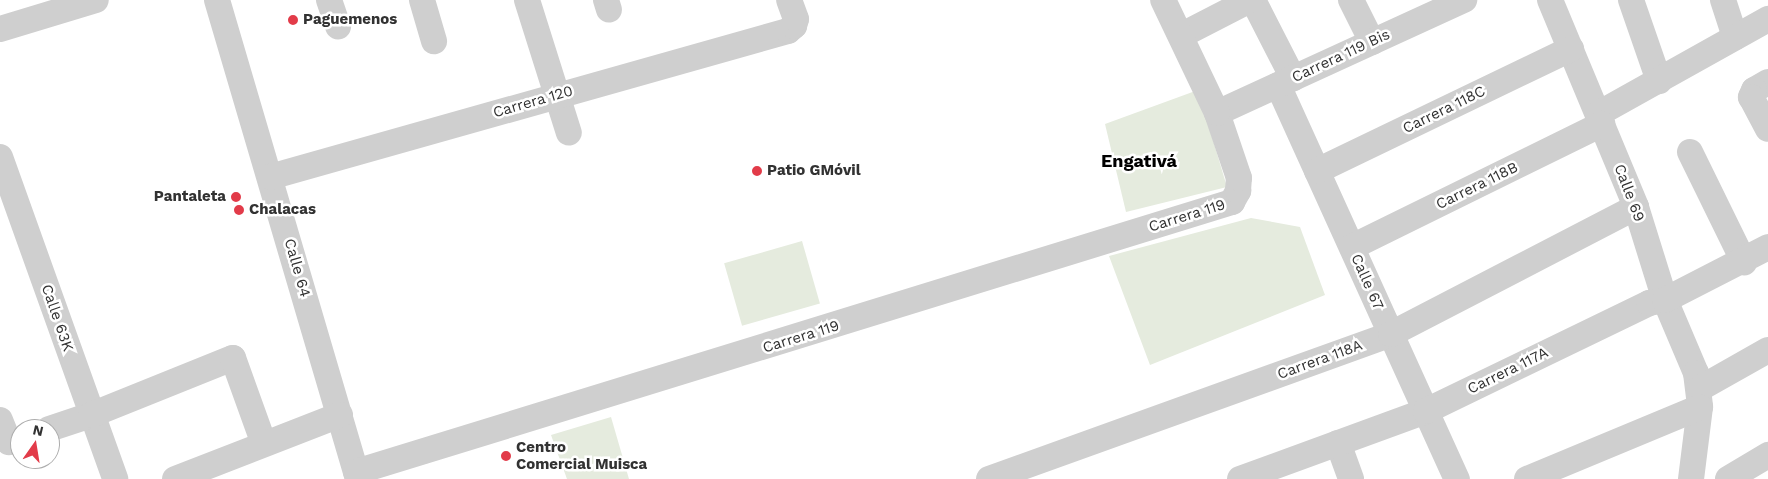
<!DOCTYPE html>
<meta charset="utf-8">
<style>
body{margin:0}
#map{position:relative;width:1768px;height:479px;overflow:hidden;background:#fff;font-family:"Work Sans",sans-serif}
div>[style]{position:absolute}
.green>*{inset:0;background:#e5ebde;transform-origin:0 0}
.minor>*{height:26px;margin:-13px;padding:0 13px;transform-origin:13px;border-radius:13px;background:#cfcfcf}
.dots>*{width:14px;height:14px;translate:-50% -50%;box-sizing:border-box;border:2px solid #fff;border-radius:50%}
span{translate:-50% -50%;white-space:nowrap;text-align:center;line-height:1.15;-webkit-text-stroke:5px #fff;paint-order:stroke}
.poi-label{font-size:15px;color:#323232;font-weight:700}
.left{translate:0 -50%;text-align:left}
.right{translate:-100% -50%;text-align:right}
.street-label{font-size:15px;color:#323232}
.quarter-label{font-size:18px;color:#000;font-weight:700}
.north{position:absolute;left:10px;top:419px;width:50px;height:50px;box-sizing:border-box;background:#fff;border:1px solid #adadad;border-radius:50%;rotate:13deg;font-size:14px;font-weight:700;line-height:20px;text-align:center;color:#323232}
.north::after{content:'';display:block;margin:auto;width:18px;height:22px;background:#e23b49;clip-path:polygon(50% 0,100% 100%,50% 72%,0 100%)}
</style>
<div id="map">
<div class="green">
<div style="clip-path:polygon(1198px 90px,1227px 187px,1126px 212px,1105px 124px)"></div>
<div style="clip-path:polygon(1251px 218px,1300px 227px,1325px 295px,1150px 365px,1109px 256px)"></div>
<div style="left:802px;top:241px;width:65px;height:81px;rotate:74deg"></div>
<div style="clip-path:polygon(611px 417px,629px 479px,567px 479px,551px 435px)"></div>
</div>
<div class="minor">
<div style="left:217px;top:0;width:499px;rotate:73.6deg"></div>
<div style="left:329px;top:0;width:28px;rotate:71deg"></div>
<div style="left:422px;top:0;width:43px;rotate:73.7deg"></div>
<div style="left:527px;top:0;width:139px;rotate:72.5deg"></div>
<div style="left:606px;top:0;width:10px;rotate:73deg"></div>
<div style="left:1253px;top:0;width:88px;rotate:62.9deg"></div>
<div style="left:1351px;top:0;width:47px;rotate:63.4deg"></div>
<div style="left:1550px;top:0;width:224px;rotate:67.4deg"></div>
<div style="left:1636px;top:207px;width:97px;rotate:72.7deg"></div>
<div style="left:1665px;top:300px;width:79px;rotate:67deg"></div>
<div style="left:1696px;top:373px;width:34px;rotate:83deg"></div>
<div style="left:1700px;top:407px;width:73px;rotate:97.1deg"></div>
<div style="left:1631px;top:0;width:86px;rotate:70.9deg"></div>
<div style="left:1723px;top:0;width:39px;rotate:72deg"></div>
<div style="left:0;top:29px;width:100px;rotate:-16.8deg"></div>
<div style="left:1182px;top:35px;width:76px;rotate:-27.2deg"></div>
<div style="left:1768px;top:82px;width:16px;rotate:150deg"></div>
<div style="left:1754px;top:90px;width:8px;rotate:113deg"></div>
<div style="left:1751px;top:97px;width:36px;rotate:62deg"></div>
<div style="left:1278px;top:85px;width:433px;rotate:65.6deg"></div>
<div style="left:1217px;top:113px;width:272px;rotate:-24.6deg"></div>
<div style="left:1598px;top:114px;width:195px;rotate:-29.2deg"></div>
<div style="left:1690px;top:152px;width:123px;rotate:63.9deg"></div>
<div style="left:0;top:157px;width:342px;rotate:70.3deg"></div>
<div style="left:1317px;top:171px;width:282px;rotate:-25.7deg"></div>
<div style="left:270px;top:177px;width:538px;rotate:-15.74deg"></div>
<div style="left:788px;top:31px;width:8px;rotate:-40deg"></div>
<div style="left:794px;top:26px;width:7px;rotate:-74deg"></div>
<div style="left:796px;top:19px;width:20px;rotate:-110deg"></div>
<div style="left:1352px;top:247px;width:279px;rotate:-26.2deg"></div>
<div style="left:1699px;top:389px;width:79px;rotate:-29.5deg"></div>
<div style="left:0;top:420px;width:24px;rotate:68deg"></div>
<div style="left:49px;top:429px;width:44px;rotate:-18.4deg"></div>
<div style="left:91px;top:415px;width:153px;rotate:-21.9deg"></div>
<div style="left:233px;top:358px;width:91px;rotate:70.2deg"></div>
<div style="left:1338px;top:443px;width:38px;rotate:70deg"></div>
<div style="left:356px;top:472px;width:917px;rotate:-17.13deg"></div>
<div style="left:1232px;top:202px;width:13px;rotate:-61deg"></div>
<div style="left:1238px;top:191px;width:13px;rotate:-86deg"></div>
<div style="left:1239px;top:178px;width:69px;rotate:-108.7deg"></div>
<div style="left:1217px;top:113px;width:125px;rotate:-115.5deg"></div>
<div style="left:175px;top:479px;width:177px;rotate:-21.2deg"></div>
<div style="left:989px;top:479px;width:427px;rotate:-19.8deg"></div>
<div style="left:1391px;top:334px;width:276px;rotate:-27.4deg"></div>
<div style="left:1240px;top:479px;width:198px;rotate:-20.1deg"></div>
<div style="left:1426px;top:411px;width:248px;rotate:-25.8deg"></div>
<div style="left:1649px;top:303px;width:16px;rotate:-11deg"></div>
<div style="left:1665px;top:300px;width:116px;rotate:-27.2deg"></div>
<div style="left:1527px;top:479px;width:187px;rotate:-22.6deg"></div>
<div style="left:1728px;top:479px;width:47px;rotate:-31deg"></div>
</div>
<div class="dots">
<div style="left:293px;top:20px;background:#e23b49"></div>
<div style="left:757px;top:171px;background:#e23b49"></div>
<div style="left:236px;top:197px;background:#e23b49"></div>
<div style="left:239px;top:210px;background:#e23b49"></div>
<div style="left:506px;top:456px;background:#e23b49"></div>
</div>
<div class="poi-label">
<span class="left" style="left:303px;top:20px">Paguemenos</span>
<span class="left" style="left:767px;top:171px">Patio GMóvil</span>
<span class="right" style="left:226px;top:197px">Pantaleta</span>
<span class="left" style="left:249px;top:210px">Chalacas</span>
<span class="left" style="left:516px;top:456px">Centro<br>Comercial Muisca</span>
</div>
<div class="street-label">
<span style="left:1341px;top:56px;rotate:-25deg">Carrera 119 Bis</span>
<span style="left:533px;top:102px;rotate:-16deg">Carrera 120</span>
<span style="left:1444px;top:110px;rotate:-26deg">Carrera 118C</span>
<span style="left:1477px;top:186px;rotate:-26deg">Carrera 118B</span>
<span style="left:1629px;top:193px;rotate:69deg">Calle 69</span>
<span style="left:1187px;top:216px;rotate:-17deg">Carrera 119</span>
<span style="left:297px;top:268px;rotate:74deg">Calle 64</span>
<span style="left:1367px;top:282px;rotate:66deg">Calle 67</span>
<span style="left:57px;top:318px;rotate:71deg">Calle 63K</span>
<span style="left:801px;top:337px;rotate:-17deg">Carrera 119</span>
<span style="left:1320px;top:360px;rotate:-20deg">Carrera 118A</span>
<span style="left:1508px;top:371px;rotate:-26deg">Carrera 117A</span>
</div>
<div class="quarter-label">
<span style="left:1139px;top:161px">Engativá</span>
</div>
<div class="north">N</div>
</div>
